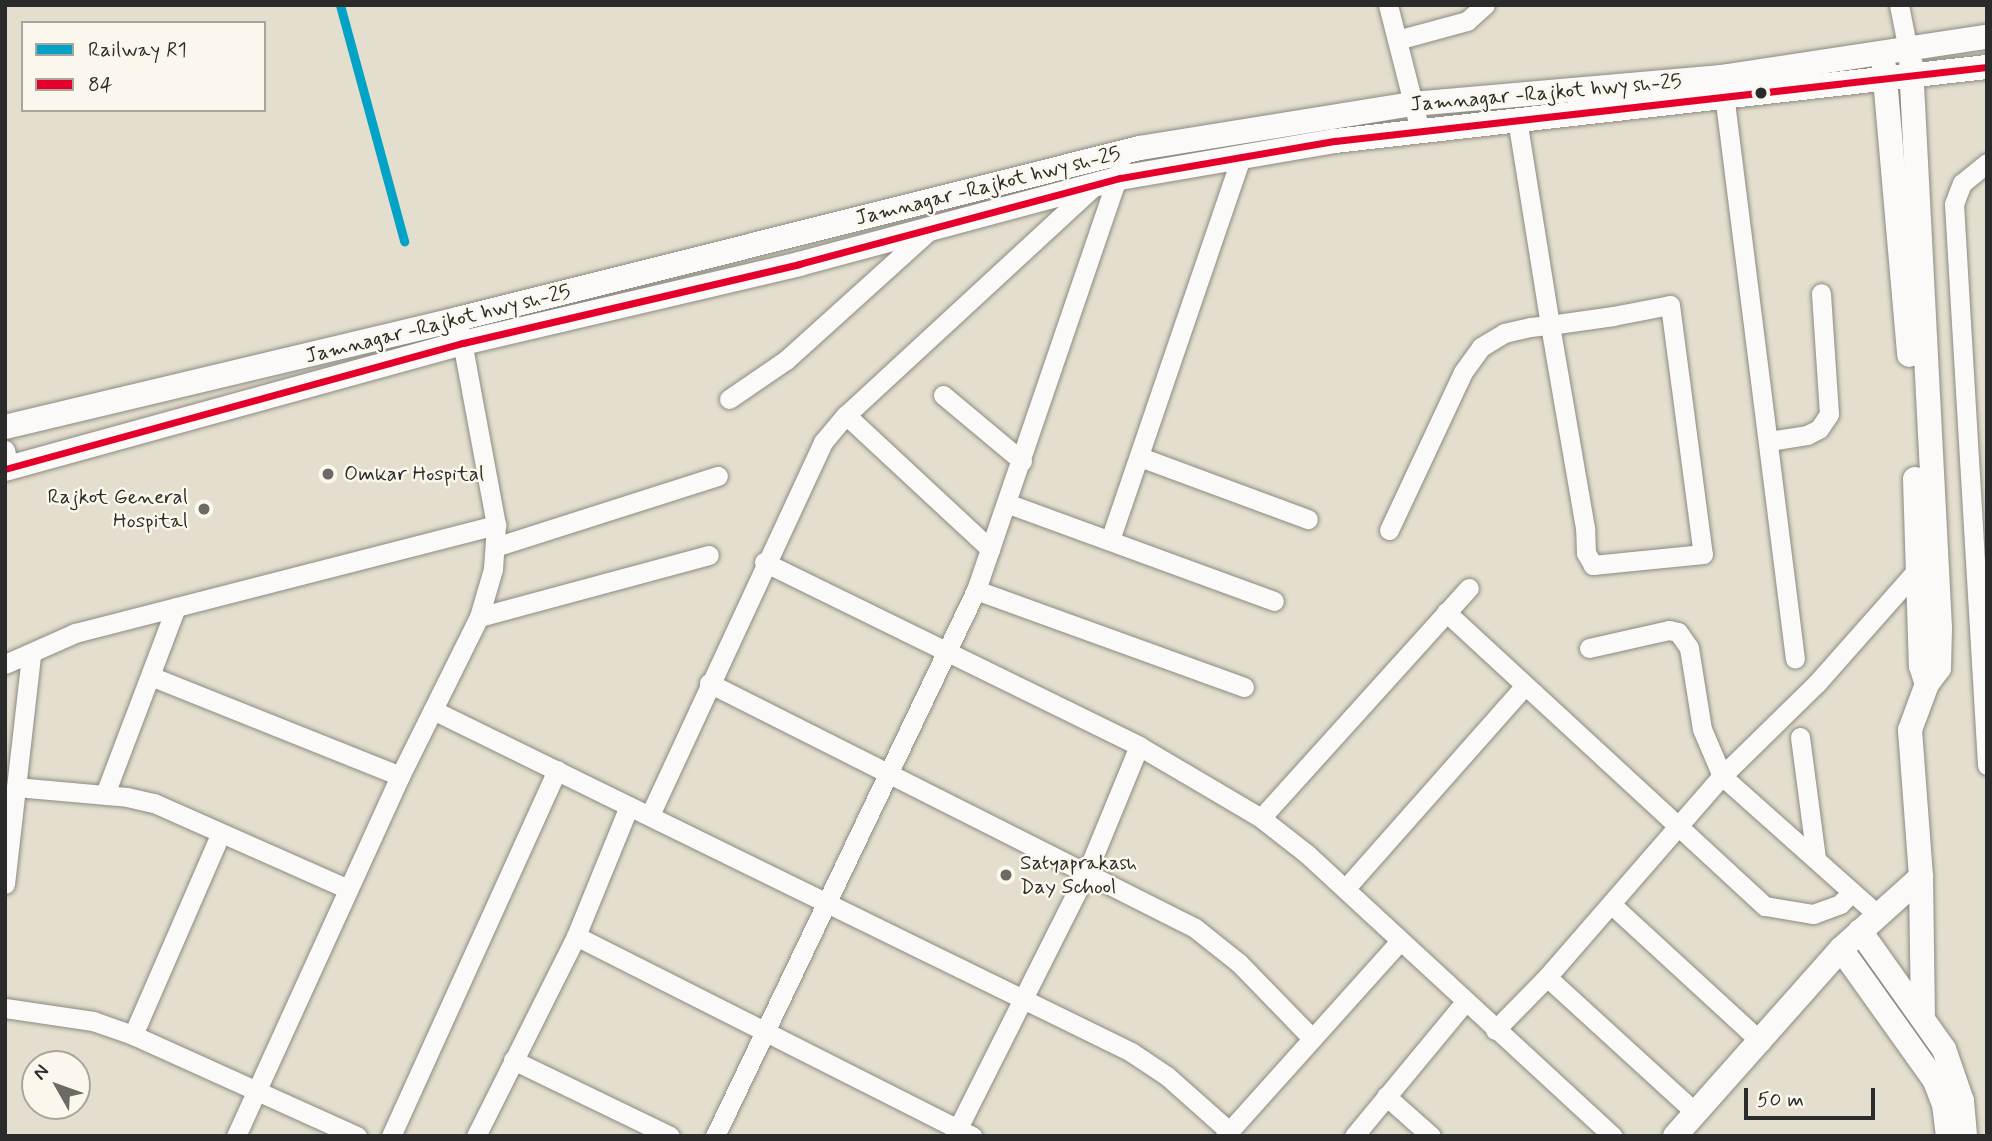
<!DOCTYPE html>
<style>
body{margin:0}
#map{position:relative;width:1992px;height:1141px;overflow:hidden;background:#e3decd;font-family:Mynerve,sans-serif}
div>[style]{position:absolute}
.roads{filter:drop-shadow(0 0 2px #8d8a82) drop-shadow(0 0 2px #8d8a82)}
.minor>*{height:19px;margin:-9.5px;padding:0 9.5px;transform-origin:9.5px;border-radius:9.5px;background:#fbfaf8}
.major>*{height:24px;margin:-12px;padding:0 12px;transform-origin:12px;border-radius:12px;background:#fbfaf8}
.bus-1>*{height:7px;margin:-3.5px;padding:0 3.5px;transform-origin:3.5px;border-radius:3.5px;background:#e4002b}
.rail-1>*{height:9px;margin:-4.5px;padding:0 4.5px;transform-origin:4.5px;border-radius:4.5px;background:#02a3c6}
.dots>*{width:19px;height:19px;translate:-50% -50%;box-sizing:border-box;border:4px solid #fbf7ec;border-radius:50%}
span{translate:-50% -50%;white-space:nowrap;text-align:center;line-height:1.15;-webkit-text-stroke:5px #fbf7ec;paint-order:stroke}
.street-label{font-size:21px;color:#2b2b2b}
.poi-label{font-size:21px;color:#2b2b2b}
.left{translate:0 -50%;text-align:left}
.right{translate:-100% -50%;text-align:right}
.frame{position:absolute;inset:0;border:7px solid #2b2b2b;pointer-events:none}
.legend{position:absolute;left:21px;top:21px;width:245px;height:91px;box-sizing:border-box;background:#fbf7ec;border:2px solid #a8a59f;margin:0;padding:9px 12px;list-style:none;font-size:21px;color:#2b2b2b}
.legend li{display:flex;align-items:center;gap:14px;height:35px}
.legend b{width:35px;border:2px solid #a8a59f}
.north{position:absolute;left:21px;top:1050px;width:70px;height:70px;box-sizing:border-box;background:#fbf7ec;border:2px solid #a8a59f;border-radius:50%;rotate:310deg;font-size:19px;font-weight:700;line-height:28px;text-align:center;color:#2b2b2b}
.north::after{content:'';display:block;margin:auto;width:24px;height:32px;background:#6b6a64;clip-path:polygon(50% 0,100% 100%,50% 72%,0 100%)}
.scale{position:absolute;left:1744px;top:1088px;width:131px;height:32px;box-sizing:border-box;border:4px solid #2b2b2b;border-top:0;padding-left:9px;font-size:21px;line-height:24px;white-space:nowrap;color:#2b2b2b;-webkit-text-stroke:5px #fbf7ec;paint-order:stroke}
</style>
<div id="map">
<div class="roads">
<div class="minor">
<div style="left:1388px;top:5px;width:130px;rotate:75.7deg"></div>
<div style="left:1899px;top:5px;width:46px;rotate:78.7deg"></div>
<div style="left:1397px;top:40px;width:73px;rotate:-15.2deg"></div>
<div style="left:1467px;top:21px;width:24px;rotate:-42deg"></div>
<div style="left:1724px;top:94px;width:569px;rotate:82.84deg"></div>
<div style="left:1987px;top:163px;width:32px;rotate:141deg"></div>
<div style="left:1962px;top:183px;width:22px;rotate:111deg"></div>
<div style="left:1954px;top:204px;width:562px;rotate:86.63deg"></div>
<div style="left:943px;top:395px;width:103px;rotate:39.9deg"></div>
<div style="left:729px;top:399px;width:69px;rotate:-34.4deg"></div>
<div style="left:786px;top:360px;width:193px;rotate:-42.1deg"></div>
<div style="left:846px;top:415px;width:197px;rotate:42.9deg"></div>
<div style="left:1769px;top:441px;width:38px;rotate:-9deg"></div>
<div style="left:1807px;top:435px;width:13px;rotate:-27deg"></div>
<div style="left:1819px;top:429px;width:18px;rotate:-56deg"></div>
<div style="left:1829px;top:414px;width:121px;rotate:-93.8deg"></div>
<div style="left:5px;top:450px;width:18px;rotate:77deg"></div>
<div style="left:1140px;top:457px;width:179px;rotate:20.3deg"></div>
<div style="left:1009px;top:504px;width:282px;rotate:20.1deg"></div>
<div style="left:1389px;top:530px;width:174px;rotate:-64.9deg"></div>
<div style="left:1463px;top:372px;width:31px;rotate:-54deg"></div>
<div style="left:1481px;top:347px;width:27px;rotate:-31deg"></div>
<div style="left:1504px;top:333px;width:27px;rotate:-13deg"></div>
<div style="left:1530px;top:327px;width:20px;rotate:-6deg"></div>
<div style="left:1550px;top:325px;width:64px;rotate:-8.1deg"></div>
<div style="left:1613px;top:316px;width:58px;rotate:-10.9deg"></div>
<div style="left:1670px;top:305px;width:251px;rotate:82.5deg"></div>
<div style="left:1703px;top:554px;width:111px;rotate:174.3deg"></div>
<div style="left:1593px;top:565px;width:14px;rotate:-120deg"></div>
<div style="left:1586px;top:553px;width:25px;rotate:-92deg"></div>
<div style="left:1585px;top:528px;width:206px;rotate:-99.8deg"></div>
<div style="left:1550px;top:325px;width:209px;rotate:-99.1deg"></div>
<div style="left:1110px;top:540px;width:405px;rotate:-71.1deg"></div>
<div style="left:495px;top:547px;width:234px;rotate:-17.7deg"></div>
<div style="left:764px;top:562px;width:418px;rotate:26.1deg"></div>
<div style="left:1139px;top:746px;width:142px;rotate:30.5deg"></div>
<div style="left:1261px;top:818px;width:58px;rotate:38deg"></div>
<div style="left:1307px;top:854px;width:416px;rotate:42.7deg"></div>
<div style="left:976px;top:590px;width:285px;rotate:19.9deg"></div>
<div style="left:1446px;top:612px;width:434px;rotate:42.7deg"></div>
<div style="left:1765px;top:906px;width:49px;rotate:9.5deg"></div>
<div style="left:1813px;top:914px;width:29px;rotate:-20deg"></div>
<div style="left:1840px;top:904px;width:17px;rotate:-45deg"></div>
<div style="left:479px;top:617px;width:238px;rotate:-15.1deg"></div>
<div style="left:1589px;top:648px;width:82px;rotate:-12.7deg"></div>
<div style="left:1669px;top:630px;width:9px;rotate:13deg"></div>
<div style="left:1678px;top:632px;width:19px;rotate:55deg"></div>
<div style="left:1689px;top:648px;width:82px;rotate:80.9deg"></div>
<div style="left:1702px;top:729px;width:51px;rotate:66.9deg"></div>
<div style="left:1722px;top:776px;width:208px;rotate:41.7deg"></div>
<div style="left:5px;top:664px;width:77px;rotate:-23.9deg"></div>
<div style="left:75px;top:633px;width:435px;rotate:-14.4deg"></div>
<div style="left:153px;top:677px;width:266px;rotate:21.8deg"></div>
<div style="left:709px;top:683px;width:544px;rotate:26.75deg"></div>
<div style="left:1195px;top:928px;width:56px;rotate:38.5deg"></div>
<div style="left:1239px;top:963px;width:105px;rotate:45.8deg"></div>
<div style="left:433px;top:710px;width:777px;rotate:26.1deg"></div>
<div style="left:1131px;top:1052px;width:43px;rotate:33.7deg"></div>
<div style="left:1167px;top:1076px;width:83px;rotate:41.6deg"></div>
<div style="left:1800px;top:737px;width:122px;rotate:82.5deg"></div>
<div style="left:16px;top:787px;width:111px;rotate:5.1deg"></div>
<div style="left:127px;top:797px;width:28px;rotate:13deg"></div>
<div style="left:154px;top:803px;width:212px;rotate:23.9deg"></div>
<div style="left:105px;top:794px;width:200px;rotate:-69.2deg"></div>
<div style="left:650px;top:815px;width:411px;rotate:-65.1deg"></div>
<div style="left:823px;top:442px;width:35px;rotate:-50deg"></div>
<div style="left:846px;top:415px;width:340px;rotate:-42.7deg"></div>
<div style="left:1261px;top:818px;width:310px;rotate:-47.9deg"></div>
<div style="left:5px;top:884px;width:230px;rotate:-83.5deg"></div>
<div style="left:1345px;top:889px;width:270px;rotate:-48.5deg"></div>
<div style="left:1611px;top:904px;width:204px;rotate:42.6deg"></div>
<div style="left:576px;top:936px;width:444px;rotate:26.8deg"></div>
<div style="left:1547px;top:977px;width:202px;rotate:42.4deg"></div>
<div style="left:5px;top:1008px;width:89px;rotate:8.4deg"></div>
<div style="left:93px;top:1021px;width:42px;rotate:19.3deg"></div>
<div style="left:133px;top:1035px;width:246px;rotate:24.3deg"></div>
<div style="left:1495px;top:1030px;width:74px;rotate:-45.5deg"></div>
<div style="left:1547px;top:977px;width:267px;rotate:-49deg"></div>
<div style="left:1722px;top:776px;width:133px;rotate:-44.4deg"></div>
<div style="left:1817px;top:683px;width:151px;rotate:-48.5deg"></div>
<div style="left:133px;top:1035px;width:218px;rotate:-66.5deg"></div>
<div style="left:513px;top:1060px;width:174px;rotate:25.8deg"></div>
<div style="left:1386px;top:1096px;width:60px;rotate:41.6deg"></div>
<div style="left:236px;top:1136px;width:396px;rotate:-65.5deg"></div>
<div style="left:400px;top:776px;width:178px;rotate:-63.6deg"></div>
<div style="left:479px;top:617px;width:50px;rotate:-73.7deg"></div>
<div style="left:493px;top:569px;width:44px;rotate:-86.1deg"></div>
<div style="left:496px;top:525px;width:197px;rotate:-100.5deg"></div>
<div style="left:391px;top:1136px;width:402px;rotate:-65.6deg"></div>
<div style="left:476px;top:1136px;width:224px;rotate:-63.4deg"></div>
<div style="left:576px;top:936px;width:140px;rotate:-67.8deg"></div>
<div style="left:715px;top:1136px;width:605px;rotate:-64.45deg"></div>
<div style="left:976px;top:590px;width:447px;rotate:-71.1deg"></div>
<div style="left:954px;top:1136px;width:296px;rotate:-63.3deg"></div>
<div style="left:1087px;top:872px;width:136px;rotate:-67.6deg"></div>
<div style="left:1225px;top:1136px;width:262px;rotate:-48.1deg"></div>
<div style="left:1354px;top:1136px;width:173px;rotate:-50.4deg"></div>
</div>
<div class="major">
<div style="left:1911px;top:65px;width:564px;rotate:87.05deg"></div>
<div style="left:1940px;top:628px;width:40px;rotate:91.4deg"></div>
<div style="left:1939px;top:668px;width:20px;rotate:127deg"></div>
<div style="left:1927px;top:684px;width:49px;rotate:110.3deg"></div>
<div style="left:1910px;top:730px;width:147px;rotate:85.7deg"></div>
<div style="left:1921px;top:877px;width:141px;rotate:89.2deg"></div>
<div style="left:1884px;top:67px;width:289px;rotate:85deg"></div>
<div style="left:5px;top:427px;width:466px;rotate:-13.4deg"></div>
<div style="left:458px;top:319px;width:703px;rotate:-14.08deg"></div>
<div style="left:1140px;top:148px;width:277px;rotate:-9.2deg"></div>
<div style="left:1413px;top:104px;width:309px;rotate:-5deg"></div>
<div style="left:1721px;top:77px;width:269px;rotate:-8.6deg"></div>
<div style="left:5px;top:469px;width:475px;rotate:-15.4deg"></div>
<div style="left:463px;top:343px;width:345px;rotate:-13.2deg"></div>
<div style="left:799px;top:264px;width:332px;rotate:-15deg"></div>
<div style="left:1120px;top:178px;width:218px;rotate:-9.8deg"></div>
<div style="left:1335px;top:141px;width:656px;rotate:-6.48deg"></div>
<div style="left:1915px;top:479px;width:187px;rotate:88.2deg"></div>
<div style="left:1921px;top:666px;width:19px;rotate:72deg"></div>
<div style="left:1860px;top:931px;width:145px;rotate:54.6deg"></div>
<div style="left:1944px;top:1049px;width:55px;rotate:70.9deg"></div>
<div style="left:1962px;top:1101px;width:35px;rotate:85deg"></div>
<div style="left:1841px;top:949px;width:162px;rotate:54.5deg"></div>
<div style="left:1935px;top:1081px;width:25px;rotate:69deg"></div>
<div style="left:1944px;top:1104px;width:32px;rotate:83deg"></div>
<div style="left:1675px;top:1136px;width:250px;rotate:-48.4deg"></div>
<div style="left:1841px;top:949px;width:108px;rotate:-42deg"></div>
</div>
</div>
<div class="bus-1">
<div style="left:5px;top:469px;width:475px;rotate:-15.4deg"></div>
<div style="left:463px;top:343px;width:345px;rotate:-13.2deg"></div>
<div style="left:799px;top:264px;width:332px;rotate:-15deg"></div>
<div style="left:1120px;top:178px;width:218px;rotate:-9.8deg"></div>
<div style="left:1335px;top:141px;width:656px;rotate:-6.48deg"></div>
</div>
<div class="rail-1">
<div style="left:340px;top:5px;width:245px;rotate:74.8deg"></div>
</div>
<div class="dots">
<div style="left:1761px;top:93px;background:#2b2b2b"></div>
<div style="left:328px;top:474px;background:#6b6a64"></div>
<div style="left:204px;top:509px;background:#6b6a64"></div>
<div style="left:1006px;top:875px;background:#6b6a64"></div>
</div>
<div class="street-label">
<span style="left:1546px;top:93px;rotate:-5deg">Jamnagar -Rajkot hwy sh-25</span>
<span style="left:988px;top:186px;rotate:-14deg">Jamnagar -Rajkot hwy sh-25</span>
<span style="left:438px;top:324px;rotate:-14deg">Jamnagar -Rajkot hwy sh-25</span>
</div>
<div class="poi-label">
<span class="left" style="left:344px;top:474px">Omkar Hospital</span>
<span class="right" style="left:188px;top:509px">Rajkot General<br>Hospital</span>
<span class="left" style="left:1020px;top:875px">Satyaprakash<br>Day School</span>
</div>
<div class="frame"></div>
<ul class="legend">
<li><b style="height:9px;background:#02a3c6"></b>Railway R1</li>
<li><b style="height:9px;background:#e4002b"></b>84</li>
</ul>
<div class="north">N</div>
<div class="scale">50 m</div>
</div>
